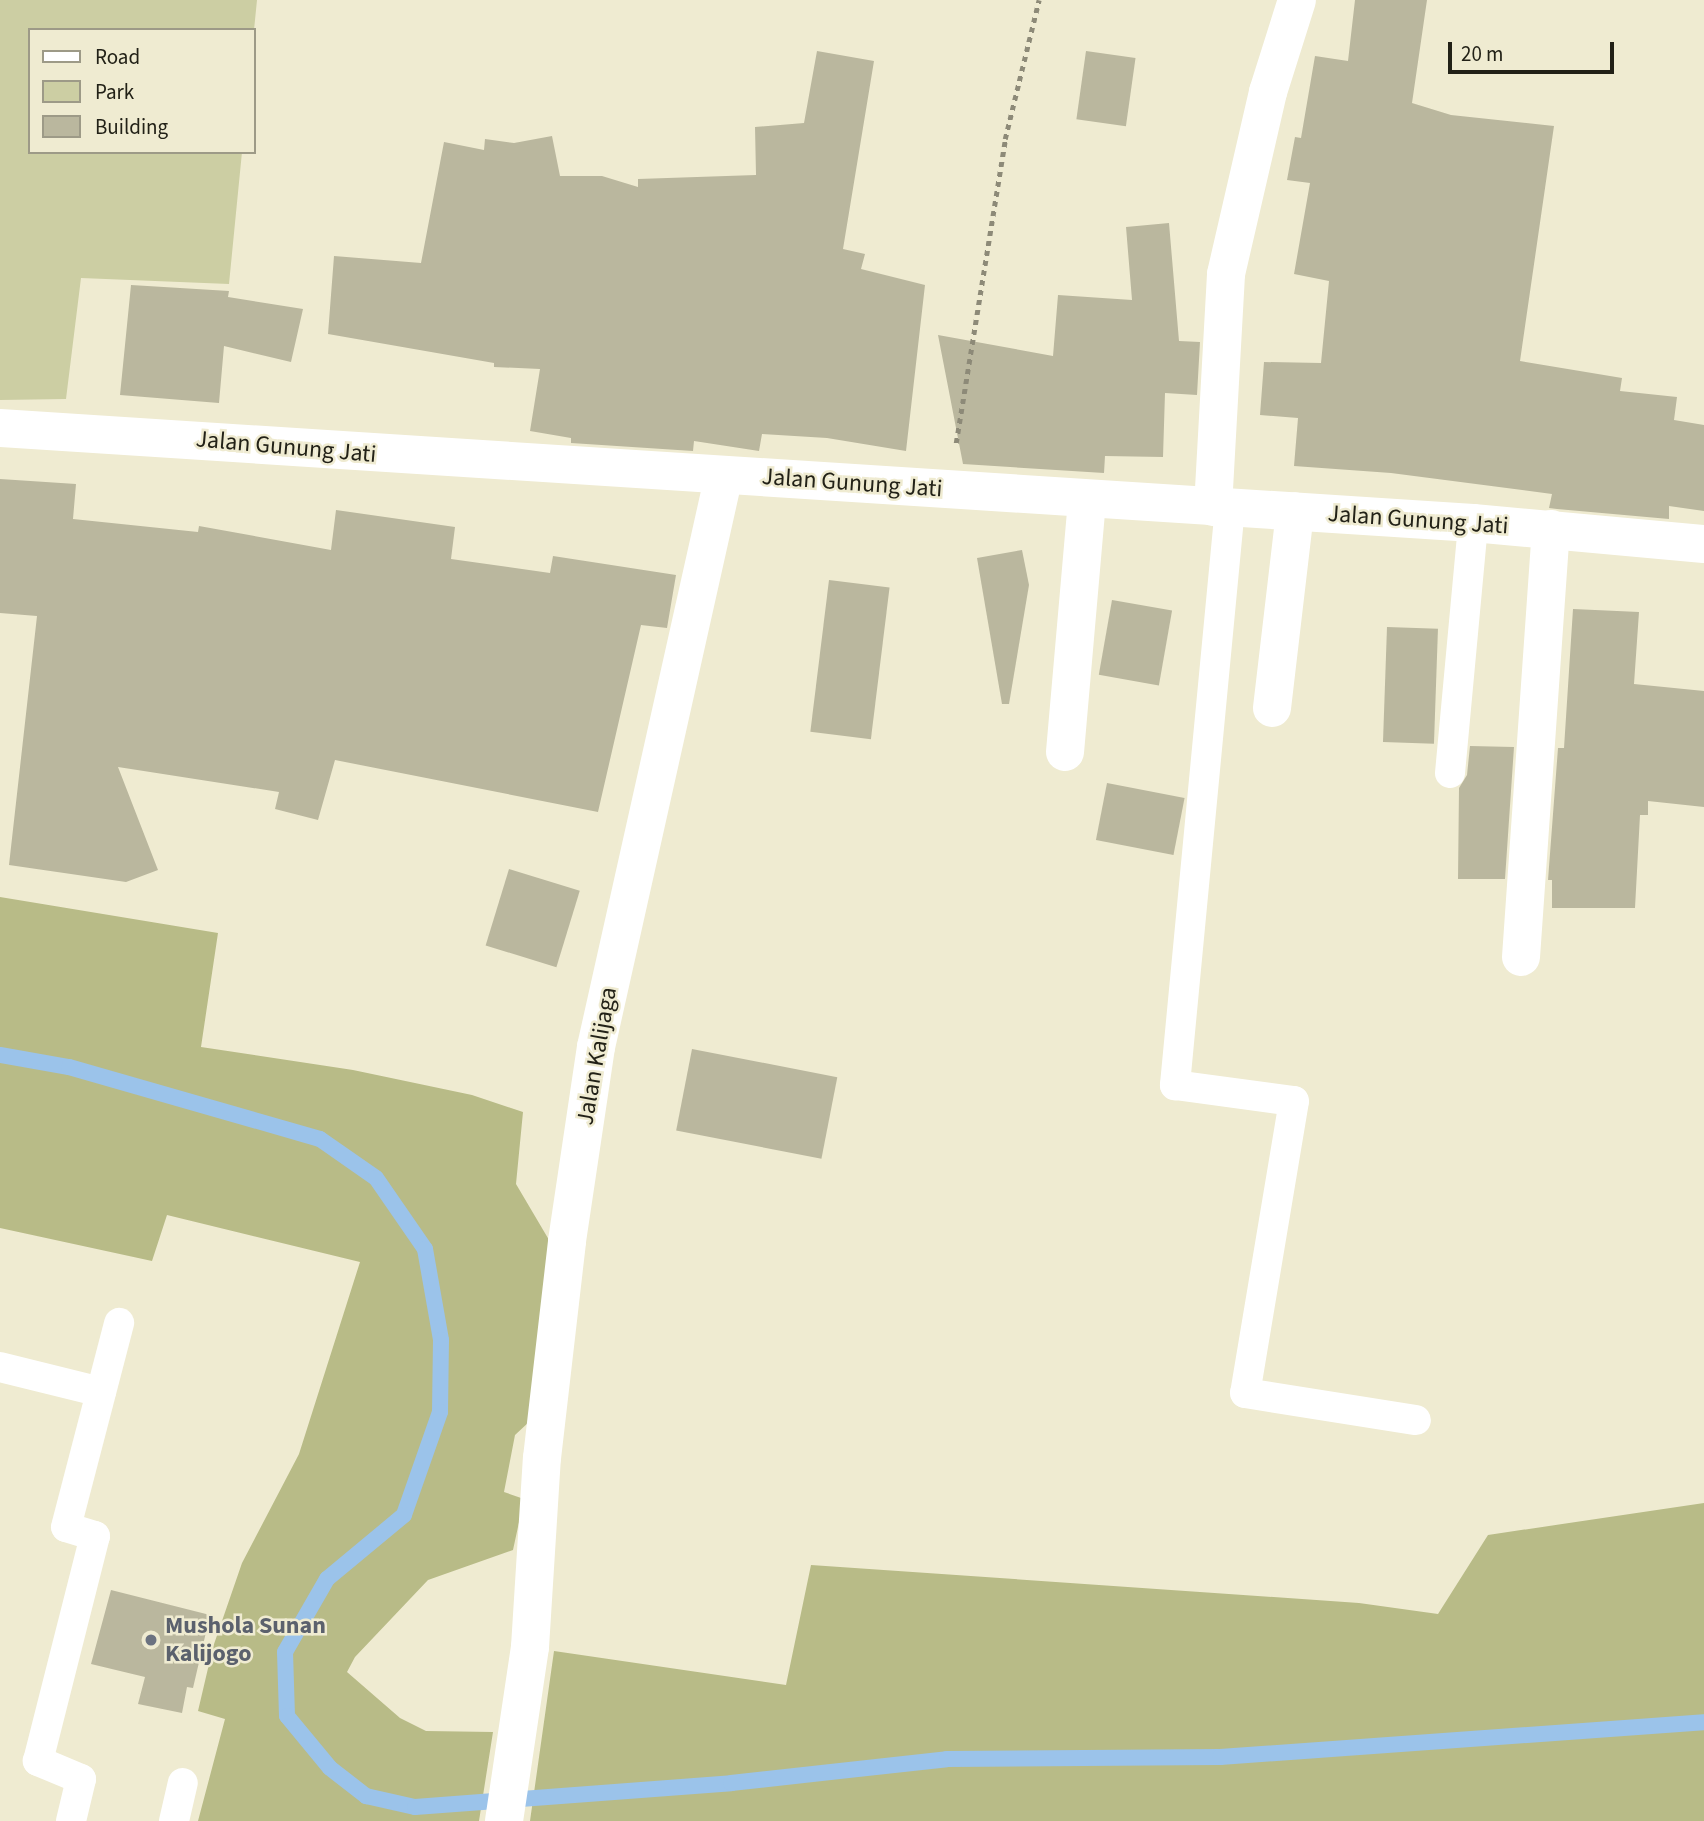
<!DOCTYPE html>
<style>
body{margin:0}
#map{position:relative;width:1704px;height:1821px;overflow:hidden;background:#efebd1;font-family:"Source Sans 3",sans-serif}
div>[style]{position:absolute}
.green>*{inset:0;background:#cccea3}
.forest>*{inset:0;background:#b8bb87}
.stream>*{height:16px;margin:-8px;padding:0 8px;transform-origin:8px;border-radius:8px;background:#9bc3ea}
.building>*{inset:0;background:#bab79e;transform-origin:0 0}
.path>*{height:4.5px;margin-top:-2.25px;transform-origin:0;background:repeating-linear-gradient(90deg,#8d8a78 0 5px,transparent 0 10px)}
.service>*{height:30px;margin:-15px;padding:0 15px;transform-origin:15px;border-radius:15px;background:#fff}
.minor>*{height:38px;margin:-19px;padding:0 19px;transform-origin:19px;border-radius:19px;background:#fff}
.dots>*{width:19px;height:19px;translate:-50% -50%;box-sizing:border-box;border:4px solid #efebd1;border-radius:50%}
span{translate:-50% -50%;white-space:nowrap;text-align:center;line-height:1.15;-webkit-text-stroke:5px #efebd1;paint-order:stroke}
.street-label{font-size:24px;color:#222117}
.worship-label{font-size:24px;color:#5b616d;font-weight:700}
.left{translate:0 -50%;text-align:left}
.legend{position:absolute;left:28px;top:28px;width:228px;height:126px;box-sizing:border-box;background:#efebd1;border:2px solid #9d9a87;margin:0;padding:9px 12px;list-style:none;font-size:21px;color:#222117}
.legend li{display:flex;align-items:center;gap:14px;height:35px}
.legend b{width:35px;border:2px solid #9d9a87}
.scale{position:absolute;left:1448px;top:42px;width:166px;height:32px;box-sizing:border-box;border:4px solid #222117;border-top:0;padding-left:9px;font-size:21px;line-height:24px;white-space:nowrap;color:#222117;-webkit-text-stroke:5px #efebd1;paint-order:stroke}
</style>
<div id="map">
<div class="green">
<div style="clip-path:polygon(0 0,257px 0,254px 30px,30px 30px,30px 152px,242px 152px,229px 284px,81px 278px,66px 399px,0 400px)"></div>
</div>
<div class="forest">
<div style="clip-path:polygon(0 897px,218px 933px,201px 1047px,353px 1070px,472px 1095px,523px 1112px,516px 1184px,552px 1245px,529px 1422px,515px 1435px,504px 1492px,524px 1499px,513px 1550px,428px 1580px,355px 1657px,347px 1672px,400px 1718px,426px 1731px,493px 1732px,479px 1821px,198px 1821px,225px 1719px,198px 1711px,213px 1647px,242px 1563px,299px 1454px,360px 1262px,167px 1215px,152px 1261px,0 1228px)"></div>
<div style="clip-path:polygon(1704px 1503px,1704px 1821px,530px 1821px,554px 1651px,786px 1685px,811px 1565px,1359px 1603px,1438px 1614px,1488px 1535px)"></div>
</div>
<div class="stream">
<div style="left:0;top:1055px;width:70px;rotate:9.9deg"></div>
<div style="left:69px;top:1067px;width:261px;rotate:16deg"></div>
<div style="left:320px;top:1139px;width:68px;rotate:34.9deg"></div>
<div style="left:376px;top:1178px;width:86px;rotate:55.4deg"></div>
<div style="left:425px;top:1249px;width:92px;rotate:80deg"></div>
<div style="left:441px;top:1340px;width:72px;rotate:90.8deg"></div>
<div style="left:440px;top:1412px;width:109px;rotate:109.3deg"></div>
<div style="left:404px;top:1515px;width:100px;rotate:140.3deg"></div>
<div style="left:327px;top:1579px;width:84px;rotate:119.9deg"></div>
<div style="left:285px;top:1652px;width:64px;rotate:88.2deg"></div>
<div style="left:287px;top:1716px;width:67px;rotate:50.4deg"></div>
<div style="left:330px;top:1768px;width:46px;rotate:37.9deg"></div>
<div style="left:366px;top:1796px;width:50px;rotate:12.7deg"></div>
<div style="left:415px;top:1807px;width:317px;rotate:-4.3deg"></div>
<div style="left:731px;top:1783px;width:217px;rotate:-6.3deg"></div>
<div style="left:947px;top:1759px;width:273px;rotate:-0.4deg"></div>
<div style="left:1220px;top:1757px;width:485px;rotate:-4.1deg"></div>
</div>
<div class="building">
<div style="clip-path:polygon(1355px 0,1427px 0,1412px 103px,1451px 115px,1554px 126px,1520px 361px,1622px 378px,1620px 391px,1677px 397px,1674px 420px,1704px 425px,1704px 511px,1669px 506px,1669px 519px,1557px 509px,1549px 508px,1552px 494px,1391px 473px,1294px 466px,1298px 418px,1260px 415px,1264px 362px,1321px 363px,1329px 281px,1294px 274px,1310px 183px,1287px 180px,1295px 137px,1301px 138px,1315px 56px,1348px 61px)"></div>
<div style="clip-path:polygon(817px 51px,874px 61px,843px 249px,865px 254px,861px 269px,925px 285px,906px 451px,827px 438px,762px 434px,759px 451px,694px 441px,693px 451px,571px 443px,571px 438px,530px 431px,540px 369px,494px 367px,494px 363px,328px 334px,334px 256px,421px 263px,444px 142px,484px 150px,485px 139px,514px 143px,552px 136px,560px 176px,602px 176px,638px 187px,638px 179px,756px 175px,755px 127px,804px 123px)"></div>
<div style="left:1086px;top:51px;width:50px;height:69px;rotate:8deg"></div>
<div style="clip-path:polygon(1169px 223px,1179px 341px,1200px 342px,1197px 395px,1165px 393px,1163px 457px,1105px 456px,1104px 473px,963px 464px,938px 335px,1053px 356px,1058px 295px,1132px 300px,1126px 227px)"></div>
<div style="clip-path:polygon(131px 285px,229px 291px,228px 297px,303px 309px,291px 362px,224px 346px,219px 403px,120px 395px)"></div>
<div style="clip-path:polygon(0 479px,76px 484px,73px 519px,198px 532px,199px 526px,331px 550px,336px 510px,455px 527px,451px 559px,550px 573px,553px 556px,676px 575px,667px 628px,641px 625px,598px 812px,335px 760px,318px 820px,275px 809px,279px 792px,118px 767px,158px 870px,126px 882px,9px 865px,37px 616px,0 613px)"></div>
<div style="clip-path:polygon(1022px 550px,1029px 585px,1009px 704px,1002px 704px,977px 558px)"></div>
<div style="left:829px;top:580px;width:61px;height:153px;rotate:7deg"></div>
<div style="left:1112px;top:600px;width:61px;height:76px;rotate:10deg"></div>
<div style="clip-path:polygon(1573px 609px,1639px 612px,1634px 684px,1704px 691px,1704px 807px,1648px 801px,1648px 815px,1640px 815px,1635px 908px,1552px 908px,1552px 880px,1548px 880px,1558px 748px,1564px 748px)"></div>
<div style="left:1387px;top:627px;width:51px;height:115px;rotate:2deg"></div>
<div style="clip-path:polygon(1470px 746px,1514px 747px,1505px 879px,1458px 879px,1459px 788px,1467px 775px)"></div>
<div style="left:1107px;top:783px;width:79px;height:58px;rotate:11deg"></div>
<div style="left:509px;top:869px;width:74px;height:80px;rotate:17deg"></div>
<div style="left:692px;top:1049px;width:148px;height:83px;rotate:11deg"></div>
<div style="clip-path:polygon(111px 1590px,210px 1615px,193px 1688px,187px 1687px,182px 1713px,138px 1704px,145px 1677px,91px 1664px)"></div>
</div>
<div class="path">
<div style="left:956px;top:443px;width:308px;rotate:-80.8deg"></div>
<div style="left:1005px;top:139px;width:143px;rotate:-76.3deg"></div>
</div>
<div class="service">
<div style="left:1230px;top:507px;width:581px;rotate:95.44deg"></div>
<div style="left:1175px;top:1085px;width:120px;rotate:7.7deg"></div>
<div style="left:1294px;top:1101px;width:296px;rotate:99.5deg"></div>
<div style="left:1245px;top:1393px;width:173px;rotate:9deg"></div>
<div style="left:1450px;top:773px;width:251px;rotate:-84.7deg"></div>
<div style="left:0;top:1367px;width:104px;rotate:13.9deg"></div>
<div style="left:71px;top:1821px;width:43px;rotate:-76.6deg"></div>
<div style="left:81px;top:1779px;width:47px;rotate:-157.3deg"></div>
<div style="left:38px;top:1761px;width:232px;rotate:-75.8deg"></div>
<div style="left:95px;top:1536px;width:30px;rotate:-163deg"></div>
<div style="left:66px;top:1527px;width:211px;rotate:-75.4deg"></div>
<div style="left:174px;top:1821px;width:39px;rotate:-77deg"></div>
</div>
<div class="minor">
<div style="left:0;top:428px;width:1476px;rotate:3.69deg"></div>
<div style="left:1473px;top:523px;width:232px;rotate:5.2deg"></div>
<div style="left:1213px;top:507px;width:233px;rotate:-86.8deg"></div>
<div style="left:1226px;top:274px;width:187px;rotate:-77deg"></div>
<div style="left:1268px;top:92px;width:96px;rotate:-72.5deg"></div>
<div style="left:1272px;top:708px;width:198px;rotate:-83.3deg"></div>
<div style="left:1065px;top:752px;width:254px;rotate:-85deg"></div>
<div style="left:1521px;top:957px;width:429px;rotate:-86deg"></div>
<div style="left:504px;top:1821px;width:176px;rotate:-81.5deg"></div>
<div style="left:530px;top:1647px;width:189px;rotate:-86.4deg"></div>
<div style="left:542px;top:1458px;width:218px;rotate:-83.4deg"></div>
<div style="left:567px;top:1241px;width:196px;rotate:-81.5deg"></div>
<div style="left:596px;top:1047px;width:586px;rotate:-77.39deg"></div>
</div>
<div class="dots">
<div style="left:151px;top:1640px;background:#6b7280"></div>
</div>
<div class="street-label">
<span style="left:286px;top:447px;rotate:5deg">Jalan Gunung Jati</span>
<span style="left:852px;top:483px;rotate:4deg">Jalan Gunung Jati</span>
<span style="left:1418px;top:520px;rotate:4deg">Jalan Gunung Jati</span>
<span style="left:597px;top:1056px;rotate:-80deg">Jalan Kalijaga</span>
</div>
<div class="worship-label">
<span class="left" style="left:165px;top:1640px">Mushola Sunan<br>Kalijogo</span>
</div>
<ul class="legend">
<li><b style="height:9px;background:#fff"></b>Road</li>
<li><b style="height:19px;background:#cccea3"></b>Park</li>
<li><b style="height:19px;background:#bab79e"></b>Building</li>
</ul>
<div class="scale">20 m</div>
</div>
